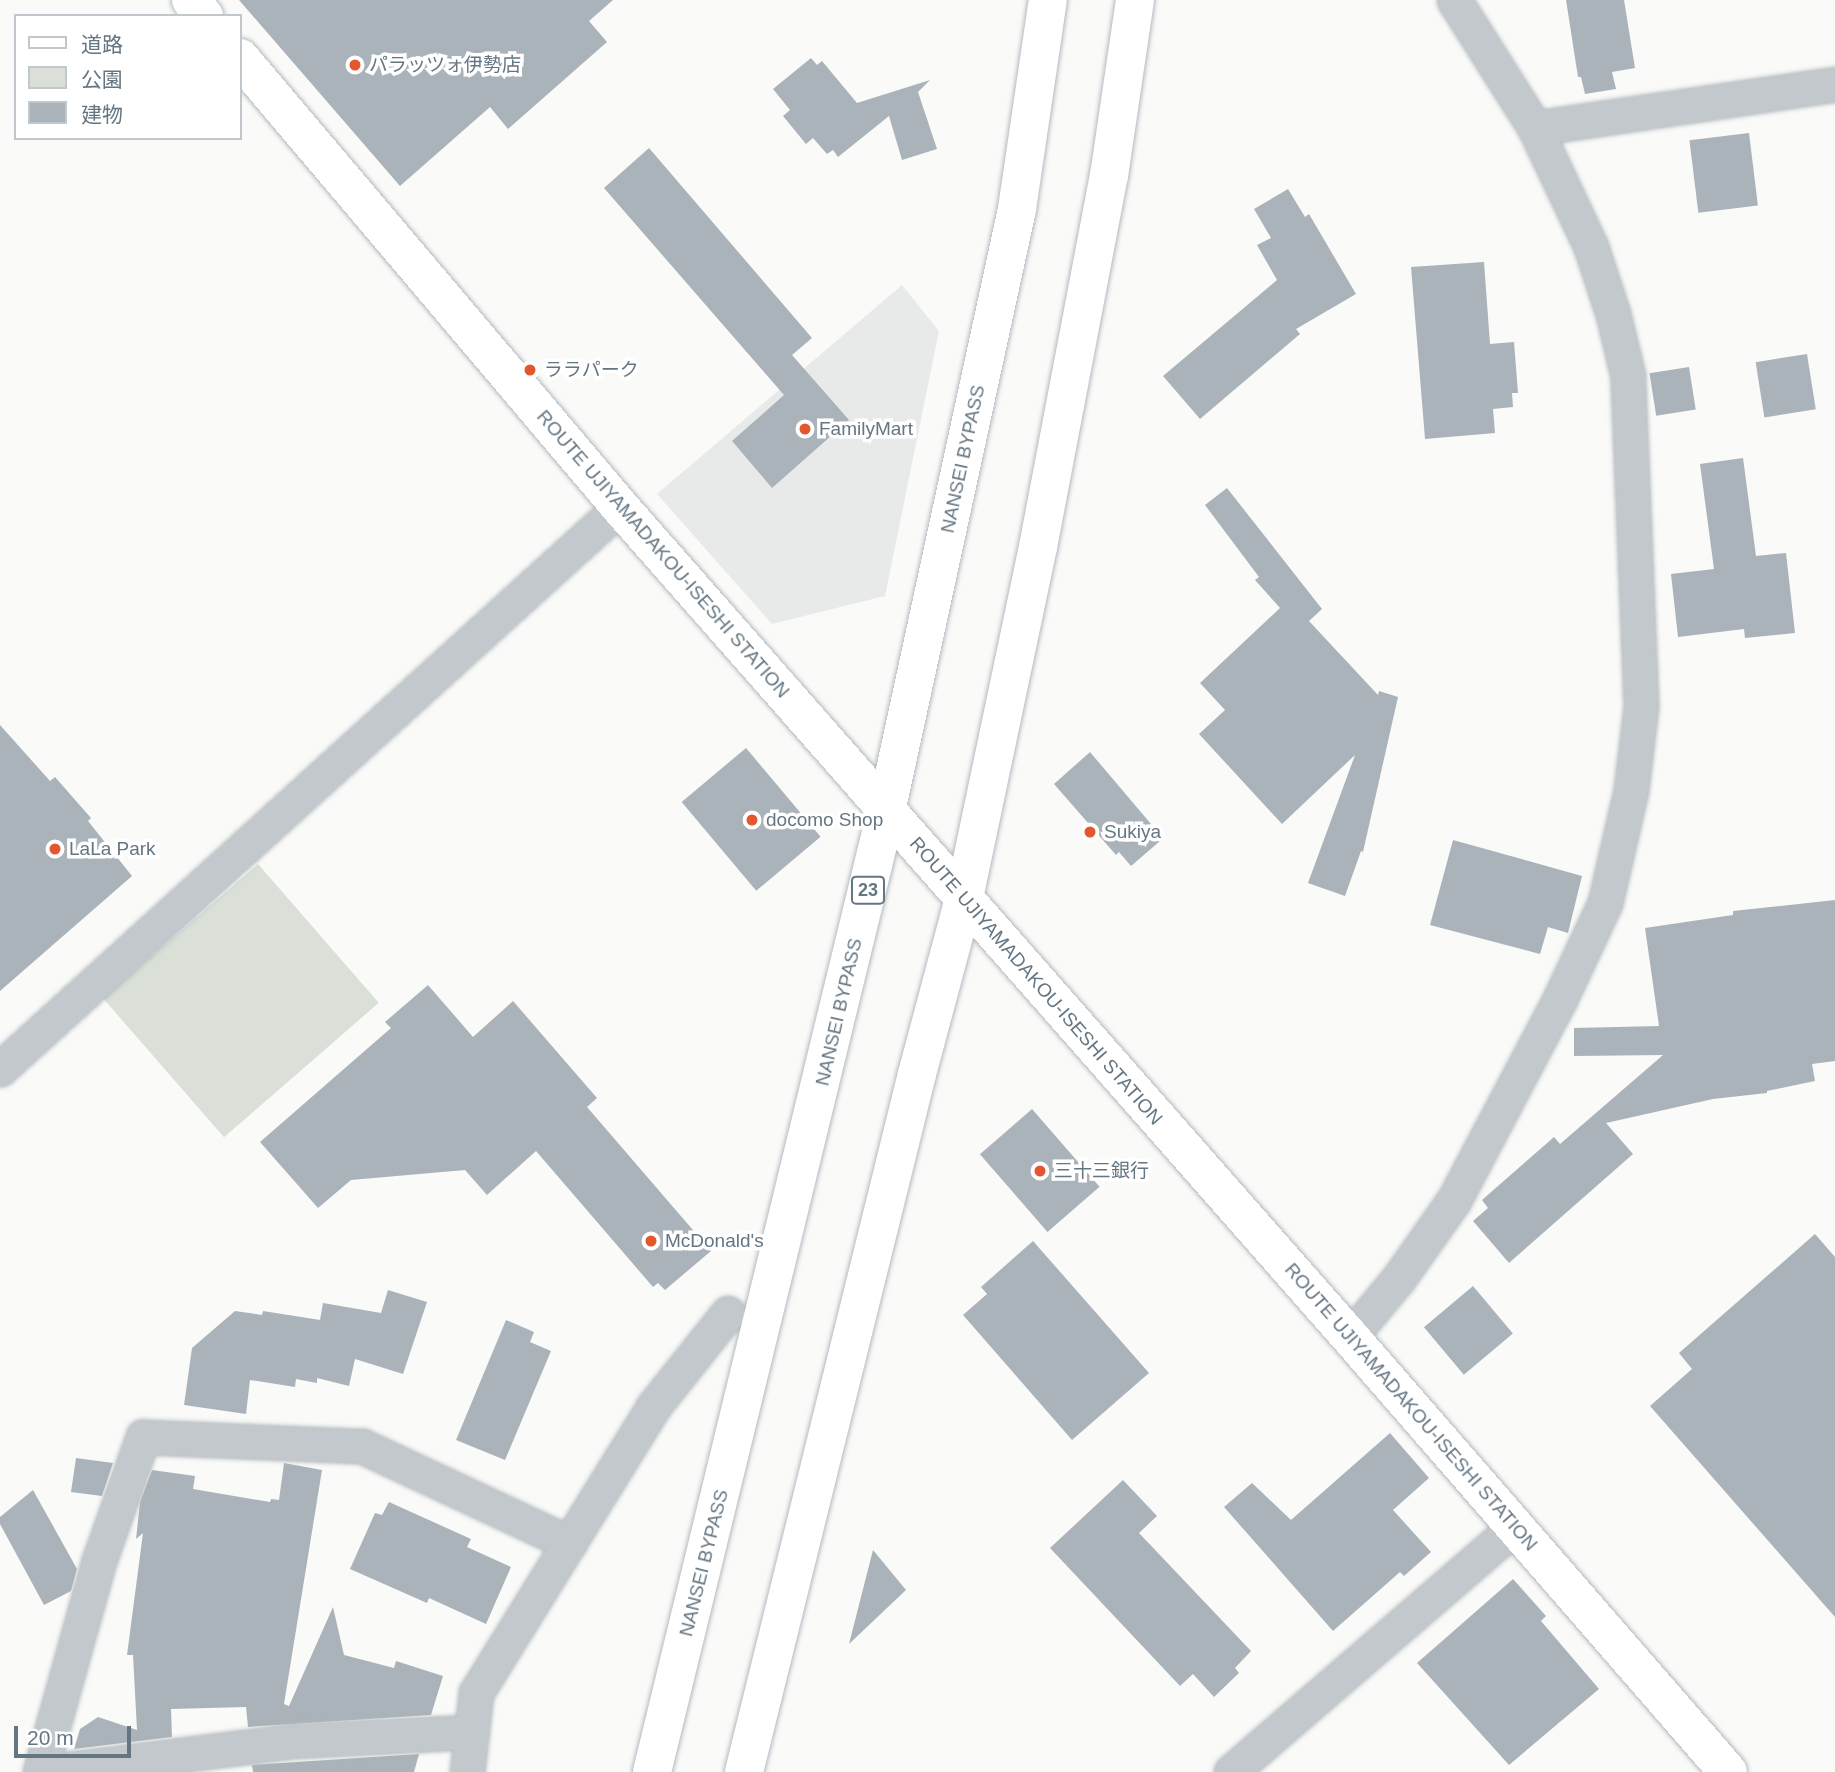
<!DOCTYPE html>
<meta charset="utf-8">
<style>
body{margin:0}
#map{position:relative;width:1835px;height:1772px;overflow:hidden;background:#fafaf8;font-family:Helvetica,"Noto Sans JP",sans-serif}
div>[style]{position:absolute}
.built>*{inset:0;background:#e8e9e9}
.green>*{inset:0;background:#dadfd7;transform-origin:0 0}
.building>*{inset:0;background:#aab3b9;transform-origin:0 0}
.roads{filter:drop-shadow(0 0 2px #b3babf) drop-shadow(0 0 2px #b3babf)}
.street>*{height:33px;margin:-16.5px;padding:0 16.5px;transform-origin:16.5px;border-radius:16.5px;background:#c3c8cc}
.secondary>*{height:38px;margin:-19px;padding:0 19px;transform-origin:19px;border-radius:19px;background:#fff}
.highway>*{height:38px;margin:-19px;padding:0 19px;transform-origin:19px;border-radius:19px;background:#fff}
.dots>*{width:19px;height:19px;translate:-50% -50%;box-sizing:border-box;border:4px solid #fff;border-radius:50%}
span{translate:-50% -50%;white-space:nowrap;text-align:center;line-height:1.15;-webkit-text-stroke:7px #fff;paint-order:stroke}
.shield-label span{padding:2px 5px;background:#fff;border:2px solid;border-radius:5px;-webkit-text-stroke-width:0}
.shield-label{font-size:18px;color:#657683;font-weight:700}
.poi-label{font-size:19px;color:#657683}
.left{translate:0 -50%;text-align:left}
.street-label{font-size:19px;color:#657683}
.legend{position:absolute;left:14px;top:14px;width:228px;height:126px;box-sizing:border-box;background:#fff;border:2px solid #c1c8cd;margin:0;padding:9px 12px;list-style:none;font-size:21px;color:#657683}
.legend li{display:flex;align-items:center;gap:14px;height:35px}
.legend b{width:35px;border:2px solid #c1c8cd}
.scale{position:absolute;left:14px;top:1726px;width:117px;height:32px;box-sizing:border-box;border:4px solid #657683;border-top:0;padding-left:9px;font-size:21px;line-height:24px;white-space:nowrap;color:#657683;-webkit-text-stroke:5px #fff;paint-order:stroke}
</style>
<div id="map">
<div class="built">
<div style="clip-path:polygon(902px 285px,939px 331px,885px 596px,772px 624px,657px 494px)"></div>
</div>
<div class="green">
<div style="left:258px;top:864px;width:184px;height:205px;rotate:49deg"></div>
</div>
<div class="building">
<div style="clip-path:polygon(239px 0,613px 0,589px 21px,607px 42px,508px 129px,490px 107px,400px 186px)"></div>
<div style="clip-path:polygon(1566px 0,1624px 0,1635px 68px,1612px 72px,1616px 89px,1585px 94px,1581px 77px,1578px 77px)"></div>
<div style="clip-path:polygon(811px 58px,817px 65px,822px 61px,857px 103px,930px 80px,918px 92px,937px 149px,902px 160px,889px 116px,838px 157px,833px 150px,827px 154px,813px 138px,806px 144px,783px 116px,790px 110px,773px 89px)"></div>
<div style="left:1749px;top:133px;width:73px;height:60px;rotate:83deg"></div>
<div style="clip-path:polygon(649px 148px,812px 338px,792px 355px,849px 420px,772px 488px,732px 441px,784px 395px,604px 188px)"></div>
<div style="clip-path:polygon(1288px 189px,1305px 217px,1309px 214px,1356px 294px,1296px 329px,1300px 334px,1200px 419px,1163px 376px,1277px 280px,1257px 245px,1271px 238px,1254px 209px)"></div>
<div style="clip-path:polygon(1484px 262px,1490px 344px,1514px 342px,1518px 393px,1512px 393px,1513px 407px,1493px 409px,1495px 433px,1425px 439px,1411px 267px)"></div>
<div style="left:1807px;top:354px;width:56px;height:52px;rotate:81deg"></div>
<div style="left:1689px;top:367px;width:43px;height:40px;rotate:81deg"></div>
<div style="clip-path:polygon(1743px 458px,1756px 556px,1786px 553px,1795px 633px,1745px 638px,1744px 629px,1678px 637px,1671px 574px,1714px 569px,1700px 464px)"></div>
<div style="clip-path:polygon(1227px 488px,1322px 609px,1309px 621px,1378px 695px,1379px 691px,1398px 697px,1363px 852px,1361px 851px,1345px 896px,1308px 883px,1355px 755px,1282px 824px,1199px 734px,1225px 710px,1200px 683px,1280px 608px,1255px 580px,1259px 577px,1205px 505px)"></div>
<div style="clip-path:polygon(0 725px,50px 781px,55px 777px,91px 818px,88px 821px,132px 876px,0 991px)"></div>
<div style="left:746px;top:748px;width:116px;height:84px;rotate:50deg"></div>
<div style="clip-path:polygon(1090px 752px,1151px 824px,1148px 827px,1160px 841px,1131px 866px,1119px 852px,1116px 855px,1054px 784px)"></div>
<div style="clip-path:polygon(1453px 840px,1582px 876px,1568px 933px,1548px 927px,1540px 954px,1430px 925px)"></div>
<div style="clip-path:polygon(1835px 900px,1835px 1061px,1812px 1064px,1815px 1081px,1767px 1091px,1767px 1093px,1713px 1099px,1606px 1123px,1633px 1154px,1509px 1263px,1473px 1221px,1488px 1208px,1482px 1200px,1554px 1137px,1560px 1144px,1663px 1055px,1574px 1056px,1574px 1028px,1659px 1026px,1645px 928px,1733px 915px,1733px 911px)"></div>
<div style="clip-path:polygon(428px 985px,473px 1037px,513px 1001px,597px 1098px,587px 1107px,711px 1251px,665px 1290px,658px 1283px,653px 1287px,536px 1151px,487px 1195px,465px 1170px,351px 1180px,318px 1208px,260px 1142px,391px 1028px,385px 1022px)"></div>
<div style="left:1032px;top:1109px;width:103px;height:69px;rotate:49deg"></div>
<div style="clip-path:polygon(1815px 1234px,1835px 1257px,1835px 1617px,1650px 1406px,1692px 1369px,1679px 1353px)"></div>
<div style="clip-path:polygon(1033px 1241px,1149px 1373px,1072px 1440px,963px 1315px,987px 1294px,981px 1287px)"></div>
<div style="left:1473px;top:1286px;width:62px;height:64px;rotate:50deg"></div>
<div style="clip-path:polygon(388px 1290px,427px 1302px,403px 1374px,355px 1359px,349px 1386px,317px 1378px,317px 1383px,296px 1379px,295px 1387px,250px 1380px,246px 1414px,184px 1405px,192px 1348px,235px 1311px,262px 1315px,263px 1311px,320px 1320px,323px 1303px,381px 1313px)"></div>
<div style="clip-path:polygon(506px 1320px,534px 1332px,530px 1342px,551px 1351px,505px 1460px,456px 1440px)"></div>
<div style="clip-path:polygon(1390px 1433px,1429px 1478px,1393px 1510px,1431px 1552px,1404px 1576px,1400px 1572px,1333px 1631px,1224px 1507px,1252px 1483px,1291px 1520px)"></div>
<div style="clip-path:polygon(76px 1458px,113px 1463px,102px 1496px,71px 1492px)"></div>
<div style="clip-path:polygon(284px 1463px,322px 1470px,284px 1704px,289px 1706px,333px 1607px,344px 1655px,394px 1668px,396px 1661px,443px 1676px,431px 1715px,248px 1727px,246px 1707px,171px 1709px,172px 1737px,74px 1749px,80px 1729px,98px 1717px,137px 1730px,133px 1655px,127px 1655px,143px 1533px,136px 1539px,140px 1502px,152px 1470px,195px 1476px,193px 1489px,270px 1502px,271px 1499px,279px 1500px)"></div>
<div style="clip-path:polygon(1123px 1480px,1157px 1516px,1139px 1533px,1251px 1651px,1235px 1668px,1239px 1673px,1214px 1697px,1193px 1674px,1180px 1686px,1050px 1548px)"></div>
<div style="clip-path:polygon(33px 1490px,77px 1569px,71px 1591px,44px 1605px,0 1524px,0 1517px)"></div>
<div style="clip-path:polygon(389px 1502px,471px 1539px,467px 1547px,511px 1567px,486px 1624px,429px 1598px,427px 1603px,350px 1569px,375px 1513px,382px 1515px)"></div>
<div style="clip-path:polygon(873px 1550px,906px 1590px,849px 1644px)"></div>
<div style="clip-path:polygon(1513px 1579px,1546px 1616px,1541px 1621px,1599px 1689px,1509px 1765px,1417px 1663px)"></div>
<div style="clip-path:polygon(419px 1754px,414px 1772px,253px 1772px,252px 1765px)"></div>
</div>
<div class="roads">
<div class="street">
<div style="left:1535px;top:128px;width:303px;rotate:-8.3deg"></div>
<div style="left:0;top:1069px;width:837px;rotate:-42.19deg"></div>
<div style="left:1350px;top:1337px;width:77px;rotate:-50.3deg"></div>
<div style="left:1399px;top:1278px;width:95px;rotate:-54.8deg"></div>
<div style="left:1454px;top:1200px;width:225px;rotate:-62.2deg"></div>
<div style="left:1559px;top:1001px;width:108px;rotate:-64.9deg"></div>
<div style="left:1605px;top:903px;width:116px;rotate:-77deg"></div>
<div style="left:1631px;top:790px;width:85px;rotate:-83.2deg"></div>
<div style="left:1641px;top:706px;width:330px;rotate:-92.3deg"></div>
<div style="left:1628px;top:376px;width:64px;rotate:-103.6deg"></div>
<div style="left:1613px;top:314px;width:71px;rotate:-108.2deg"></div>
<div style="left:1591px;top:247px;width:132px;rotate:-115.2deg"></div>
<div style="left:1535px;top:128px;width:151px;rotate:-122.3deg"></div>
<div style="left:40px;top:1772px;width:219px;rotate:-74.4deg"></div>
<div style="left:99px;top:1561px;width:132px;rotate:-70.5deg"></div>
<div style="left:143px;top:1437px;width:219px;rotate:2.4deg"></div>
<div style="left:362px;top:1446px;width:229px;rotate:25.1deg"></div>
<div style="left:44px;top:1772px;width:250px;rotate:-7.1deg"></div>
<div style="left:292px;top:1741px;width:180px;rotate:-2.9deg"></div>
<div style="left:467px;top:1772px;width:80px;rotate:-83.5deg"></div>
<div style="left:476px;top:1693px;width:336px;rotate:-58.2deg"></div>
<div style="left:653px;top:1407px;width:120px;rotate:-51.4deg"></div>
<div style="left:1231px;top:1772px;width:376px;rotate:-40.8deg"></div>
</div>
<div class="secondary">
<div style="left:191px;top:0;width:21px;rotate:51deg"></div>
<div style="left:240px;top:58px;width:588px;rotate:49.76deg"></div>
<div style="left:620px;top:507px;width:1105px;rotate:48.67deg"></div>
<div style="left:1350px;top:1337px;width:576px;rotate:49.01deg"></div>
</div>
<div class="highway">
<div style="left:652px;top:1772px;width:988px;rotate:-76.3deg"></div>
<div style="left:886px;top:812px;width:617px;rotate:-77.74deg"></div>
<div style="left:1017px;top:209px;width:211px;rotate:-81.6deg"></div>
<div style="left:744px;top:1772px;width:719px;rotate:-76.08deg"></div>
<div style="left:917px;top:1074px;width:182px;rotate:-75deg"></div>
<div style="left:964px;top:898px;width:359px;rotate:-78.1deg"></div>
<div style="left:1038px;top:547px;width:378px;rotate:-79.2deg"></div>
<div style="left:1109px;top:176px;width:178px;rotate:-81.6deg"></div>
</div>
</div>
<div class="dots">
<div style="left:355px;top:65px;background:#e4572e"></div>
<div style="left:530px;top:370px;background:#e4572e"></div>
<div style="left:805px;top:429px;background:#e4572e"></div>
<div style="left:752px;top:820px;background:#e4572e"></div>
<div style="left:1090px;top:832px;background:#e4572e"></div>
<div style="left:55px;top:849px;background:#e4572e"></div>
<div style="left:1040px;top:1171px;background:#e4572e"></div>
<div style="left:651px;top:1241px;background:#e4572e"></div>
</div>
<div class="shield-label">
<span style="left:868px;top:890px">23</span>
</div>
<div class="poi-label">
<span class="left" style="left:369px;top:65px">パラッツォ伊勢店</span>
<span class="left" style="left:544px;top:370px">ララパーク</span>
<span class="left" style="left:819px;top:429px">FamilyMart</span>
<span class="left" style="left:766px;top:820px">docomo Shop</span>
<span class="left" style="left:1104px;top:832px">Sukiya</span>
<span class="left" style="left:69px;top:849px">LaLa Park</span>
<span class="left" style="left:1054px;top:1171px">三十三銀行</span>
<span class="left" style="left:665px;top:1241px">McDonald's</span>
</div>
<div class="street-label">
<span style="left:963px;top:459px;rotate:-78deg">NANSEI BYPASS</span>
<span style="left:663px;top:554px;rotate:49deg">ROUTE UJIYAMADAKOU-ISESHI STATION</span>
<span style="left:1036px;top:981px;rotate:49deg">ROUTE UJIYAMADAKOU-ISESHI STATION</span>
<span style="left:839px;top:1012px;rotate:-77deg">NANSEI BYPASS</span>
<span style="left:1411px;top:1407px;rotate:49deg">ROUTE UJIYAMADAKOU-ISESHI STATION</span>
<span style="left:704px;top:1563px;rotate:-76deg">NANSEI BYPASS</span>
</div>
<ul class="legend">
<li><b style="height:9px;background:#fff"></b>道路</li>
<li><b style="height:19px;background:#dadfd7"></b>公園</li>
<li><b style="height:19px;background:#aab3b9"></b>建物</li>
</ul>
<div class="scale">20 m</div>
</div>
